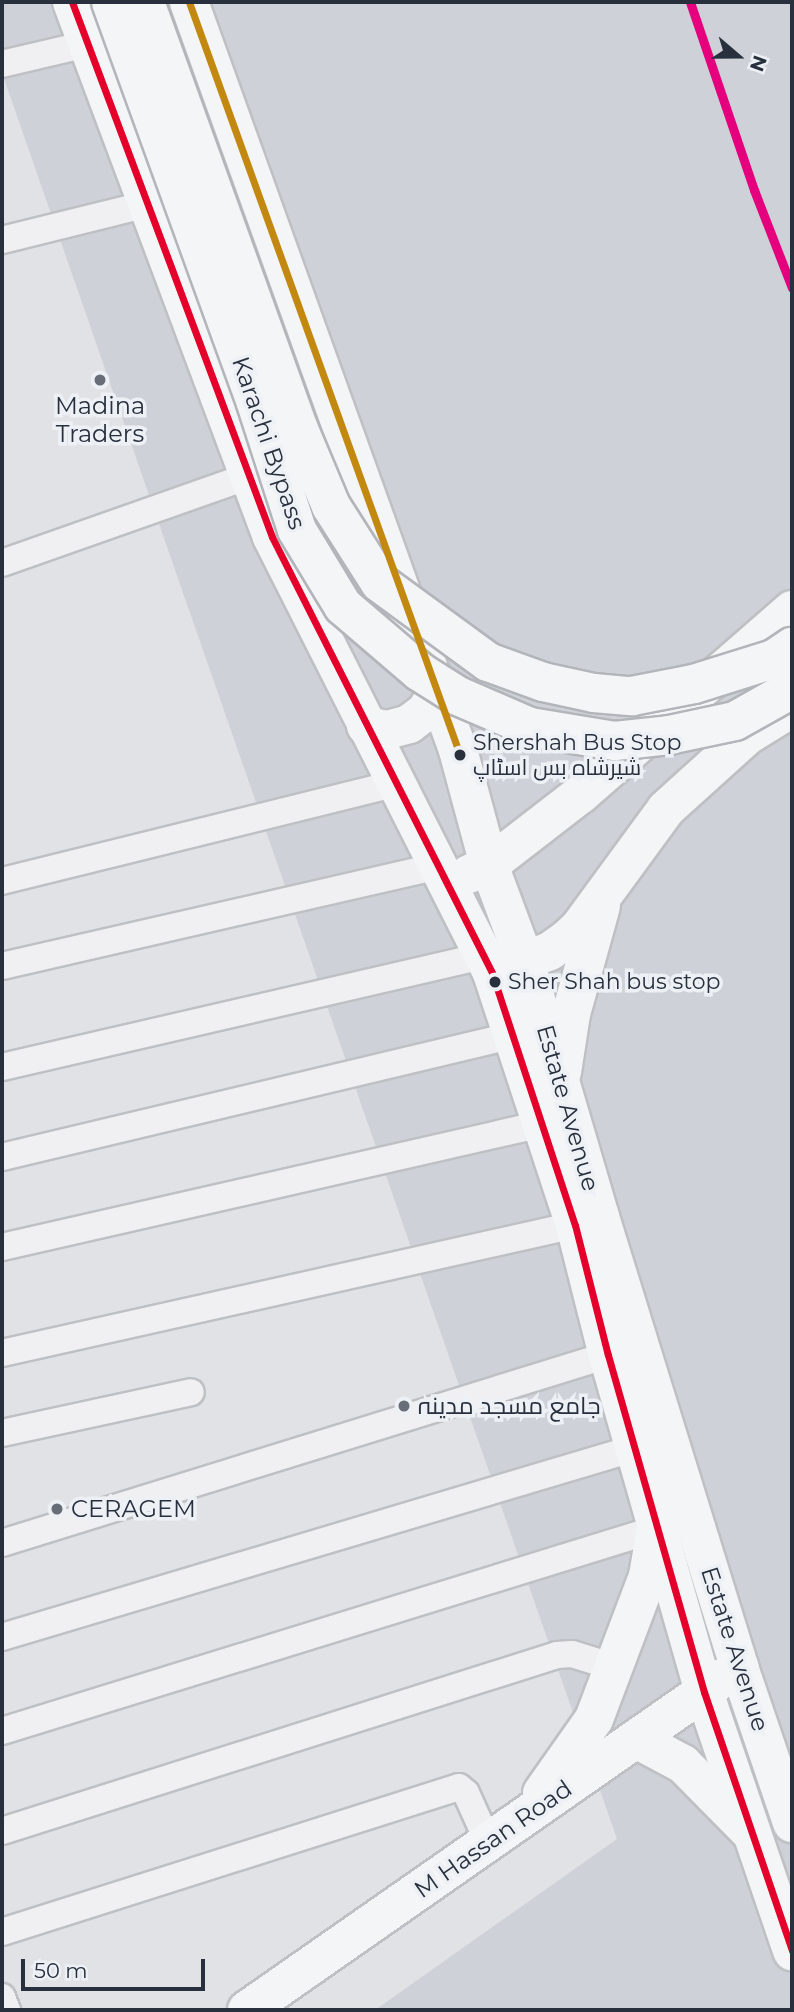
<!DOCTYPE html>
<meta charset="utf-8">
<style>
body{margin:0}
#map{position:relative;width:794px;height:2012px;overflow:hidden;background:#e0e2e5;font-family:Montserrat,Cairo,sans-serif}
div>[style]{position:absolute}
.built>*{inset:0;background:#ced2d8}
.roads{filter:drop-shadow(2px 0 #bec0c3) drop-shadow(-2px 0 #bec0c3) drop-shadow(0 2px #bec0c3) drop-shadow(0 -2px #bec0c3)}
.street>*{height:26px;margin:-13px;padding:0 13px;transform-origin:13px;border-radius:13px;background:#f0f0f2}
.primary>*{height:38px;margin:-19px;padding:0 19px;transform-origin:19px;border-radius:19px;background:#f4f5f6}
.highway>*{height:38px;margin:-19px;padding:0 19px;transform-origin:19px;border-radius:19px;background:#f4f5f6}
.bridges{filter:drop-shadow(2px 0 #b2b5ba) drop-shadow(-2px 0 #b2b5ba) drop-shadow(0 2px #b2b5ba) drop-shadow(0 -2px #b2b5ba)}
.highway-bridge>*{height:38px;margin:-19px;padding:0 19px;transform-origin:19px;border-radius:19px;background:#f4f5f6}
.bus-1>*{height:7px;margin:-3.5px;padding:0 3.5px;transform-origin:3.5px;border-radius:3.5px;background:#e4002b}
.bus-2>*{height:7px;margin:-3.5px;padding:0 3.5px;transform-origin:3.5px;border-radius:3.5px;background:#c38810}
.rail-1>*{height:9px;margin:-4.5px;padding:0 4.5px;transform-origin:4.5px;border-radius:4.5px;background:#e5007d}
.dots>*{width:19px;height:19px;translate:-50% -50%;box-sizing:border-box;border:4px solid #edf1f5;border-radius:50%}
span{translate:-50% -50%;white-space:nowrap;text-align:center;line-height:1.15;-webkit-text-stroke:7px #edf1f5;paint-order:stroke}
.bus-label{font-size:22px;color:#28303e}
.left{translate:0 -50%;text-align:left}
.poi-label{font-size:24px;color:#28303e}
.street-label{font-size:24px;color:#28303e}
.frame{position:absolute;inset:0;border:4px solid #28303e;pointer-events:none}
.north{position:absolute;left:703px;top:21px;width:70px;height:70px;-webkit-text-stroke:5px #edf1f5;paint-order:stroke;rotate:110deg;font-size:19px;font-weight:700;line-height:28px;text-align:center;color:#28303e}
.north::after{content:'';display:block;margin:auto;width:24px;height:32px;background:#28303e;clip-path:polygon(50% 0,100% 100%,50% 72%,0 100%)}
.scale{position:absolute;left:21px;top:1959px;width:184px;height:32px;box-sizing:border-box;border:4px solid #28303e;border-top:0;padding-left:9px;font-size:21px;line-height:24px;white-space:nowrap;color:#28303e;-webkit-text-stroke:5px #edf1f5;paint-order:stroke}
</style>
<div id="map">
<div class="built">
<i style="clip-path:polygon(2px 2px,792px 2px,792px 2010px,375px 2010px,617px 1839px,2px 73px)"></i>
</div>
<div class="roads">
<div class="street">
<i style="left:2px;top:64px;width:87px;rotate:-13.2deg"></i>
<i style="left:2px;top:240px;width:149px;rotate:-13.9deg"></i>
<i style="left:2px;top:563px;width:262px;rotate:-19.4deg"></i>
<i style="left:2px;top:881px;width:405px;rotate:-13.9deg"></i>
<i style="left:2px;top:966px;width:448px;rotate:-12.9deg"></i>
<i style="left:2px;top:1067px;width:494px;rotate:-13deg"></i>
<i style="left:2px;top:1157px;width:526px;rotate:-13.4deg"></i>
<i style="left:2px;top:1247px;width:554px;rotate:-12.83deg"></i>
<i style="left:2px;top:1353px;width:587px;rotate:-12.59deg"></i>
<i style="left:2px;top:1433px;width:193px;rotate:-12.2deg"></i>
<i style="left:2px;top:1543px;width:634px;rotate:-17.24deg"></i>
<i style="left:2px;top:1637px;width:661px;rotate:-16.62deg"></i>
<i style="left:2px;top:1731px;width:684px;rotate:-17.16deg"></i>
<i style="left:2px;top:1831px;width:582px;rotate:-17.59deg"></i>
<i style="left:557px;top:1655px;width:15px;rotate:-4deg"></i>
<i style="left:572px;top:1654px;width:44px;rotate:17.2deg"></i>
<i style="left:2px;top:1932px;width:479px;rotate:-17.6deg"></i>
<i style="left:459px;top:1787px;width:9px;rotate:41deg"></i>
<i style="left:466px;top:1793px;width:54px;rotate:65.8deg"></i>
<i style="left:2px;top:1997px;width:14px;rotate:69deg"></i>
</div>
<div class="primary">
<i style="left:636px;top:1739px;width:53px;rotate:28deg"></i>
<i style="left:683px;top:1764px;width:98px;rotate:45.4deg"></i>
<i style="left:542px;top:1793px;width:90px;rotate:-54.9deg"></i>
<i style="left:594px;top:1719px;width:153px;rotate:-69.3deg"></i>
<i style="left:648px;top:1576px;width:48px;rotate:-80.3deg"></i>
<i style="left:247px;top:2010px;width:600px;rotate:-34.88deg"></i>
</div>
<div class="highway">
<i style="left:72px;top:2px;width:571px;rotate:69.5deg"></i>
<i style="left:272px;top:537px;width:488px;rotate:63.2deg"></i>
<i style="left:492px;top:973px;width:265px;rotate:71.8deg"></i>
<i style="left:575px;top:1225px;width:134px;rotate:75.8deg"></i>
<i style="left:608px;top:1355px;width:350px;rotate:74.1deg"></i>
<i style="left:704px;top:1692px;width:274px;rotate:71.2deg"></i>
<i style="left:189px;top:2px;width:795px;rotate:70.22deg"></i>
<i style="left:458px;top:750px;width:119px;rotate:74.9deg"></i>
<i style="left:489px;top:865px;width:103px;rotate:69.6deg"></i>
<i style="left:525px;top:962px;width:266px;rotate:73.6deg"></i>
<i style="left:600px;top:1217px;width:471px;rotate:72.8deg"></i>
<i style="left:739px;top:1667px;width:165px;rotate:71.2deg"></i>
<i style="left:366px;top:726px;width:21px;rotate:11deg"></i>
<i style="left:387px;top:730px;width:23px;rotate:-15deg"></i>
<i style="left:409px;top:724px;width:21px;rotate:-37deg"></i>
<i style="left:426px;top:711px;width:21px;rotate:-59deg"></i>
<i style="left:469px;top:874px;width:22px;rotate:-24deg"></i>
<i style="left:489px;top:865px;width:116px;rotate:-37.7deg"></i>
<i style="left:581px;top:794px;width:280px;rotate:-41.1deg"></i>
<i style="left:500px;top:970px;width:53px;rotate:-20.8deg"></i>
<i style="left:550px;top:951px;width:19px;rotate:-35deg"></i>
<i style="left:566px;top:940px;width:18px;rotate:-43deg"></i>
<i style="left:579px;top:928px;width:147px;rotate:-53.8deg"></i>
<i style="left:666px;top:809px;width:110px;rotate:-42.1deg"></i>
<i style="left:748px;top:735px;width:46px;rotate:-31.6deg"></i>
<i style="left:562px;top:1072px;width:59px;rotate:-81.2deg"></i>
<i style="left:571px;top:1014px;width:112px;rotate:-74.5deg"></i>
</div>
</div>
<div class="bridges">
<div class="highway-bridge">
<i style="left:111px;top:2px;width:426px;rotate:70.1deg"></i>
<i style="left:256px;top:403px;width:133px;rotate:72.1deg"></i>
<i style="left:297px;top:530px;width:89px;rotate:58.8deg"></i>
<i style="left:343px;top:606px;width:101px;rotate:40.6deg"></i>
<i style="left:420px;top:672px;width:45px;rotate:32.3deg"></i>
<i style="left:458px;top:696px;width:78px;rotate:23.3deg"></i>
<i style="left:530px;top:727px;width:86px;rotate:9.4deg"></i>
<i style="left:615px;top:741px;width:54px;rotate:-6.3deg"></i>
<i style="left:669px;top:735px;width:67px;rotate:-12deg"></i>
<i style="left:735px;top:721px;width:65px;rotate:-29.3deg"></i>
<i style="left:145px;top:2px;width:452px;rotate:70.2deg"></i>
<i style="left:298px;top:427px;width:86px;rotate:67.3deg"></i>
<i style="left:331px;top:506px;width:91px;rotate:57.5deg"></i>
<i style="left:380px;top:583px;width:134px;rotate:36.2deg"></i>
<i style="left:488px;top:662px;width:59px;rotate:20deg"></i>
<i style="left:543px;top:682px;width:52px;rotate:12.2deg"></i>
<i style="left:594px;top:693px;width:38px;rotate:5deg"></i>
<i style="left:632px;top:696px;width:63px;rotate:-11deg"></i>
<i style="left:694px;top:684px;width:84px;rotate:-17.4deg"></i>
<i style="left:774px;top:659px;width:22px;rotate:-34deg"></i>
</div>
</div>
<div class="bus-1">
<i style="left:72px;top:2px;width:571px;rotate:69.5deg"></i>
<i style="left:272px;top:537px;width:488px;rotate:63.2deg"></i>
<i style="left:492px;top:973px;width:265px;rotate:71.8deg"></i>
<i style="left:575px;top:1225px;width:134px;rotate:75.8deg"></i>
<i style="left:608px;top:1355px;width:350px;rotate:74.1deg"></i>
<i style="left:704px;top:1692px;width:274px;rotate:71.2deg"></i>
</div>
<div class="bus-2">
<i style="left:189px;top:2px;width:800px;rotate:70.21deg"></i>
</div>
<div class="rail-1">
<i style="left:690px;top:2px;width:199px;rotate:71.2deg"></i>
<i style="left:754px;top:190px;width:105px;rotate:68.8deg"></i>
</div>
<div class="dots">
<i style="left:100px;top:380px;background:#686e78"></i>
<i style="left:460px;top:755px;background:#28303e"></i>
<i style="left:495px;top:982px;background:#28303e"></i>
<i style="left:404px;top:1406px;background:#686e78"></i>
<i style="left:57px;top:1509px;background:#686e78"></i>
</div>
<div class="bus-label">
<span class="left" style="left:473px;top:755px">Shershah Bus Stop<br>شیرشاہ بس اسٹاپ</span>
<span class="left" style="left:508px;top:982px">Sher Shah bus stop</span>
</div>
<div class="poi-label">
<span style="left:100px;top:420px">Madina<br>Traders</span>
<span class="left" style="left:418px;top:1406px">جامع مسجد مدینہ</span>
<span class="left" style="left:71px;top:1509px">CERAGEM</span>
</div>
<div class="street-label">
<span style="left:269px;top:443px;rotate:71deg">Karachi Bypass</span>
<span style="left:568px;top:1108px;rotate:74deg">Estate Avenue</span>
<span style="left:735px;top:1649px;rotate:72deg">Estate Avenue</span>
<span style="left:493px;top:1839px;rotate:-35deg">M Hassan Road</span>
</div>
<div class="frame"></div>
<div class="north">N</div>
<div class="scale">50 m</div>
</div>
